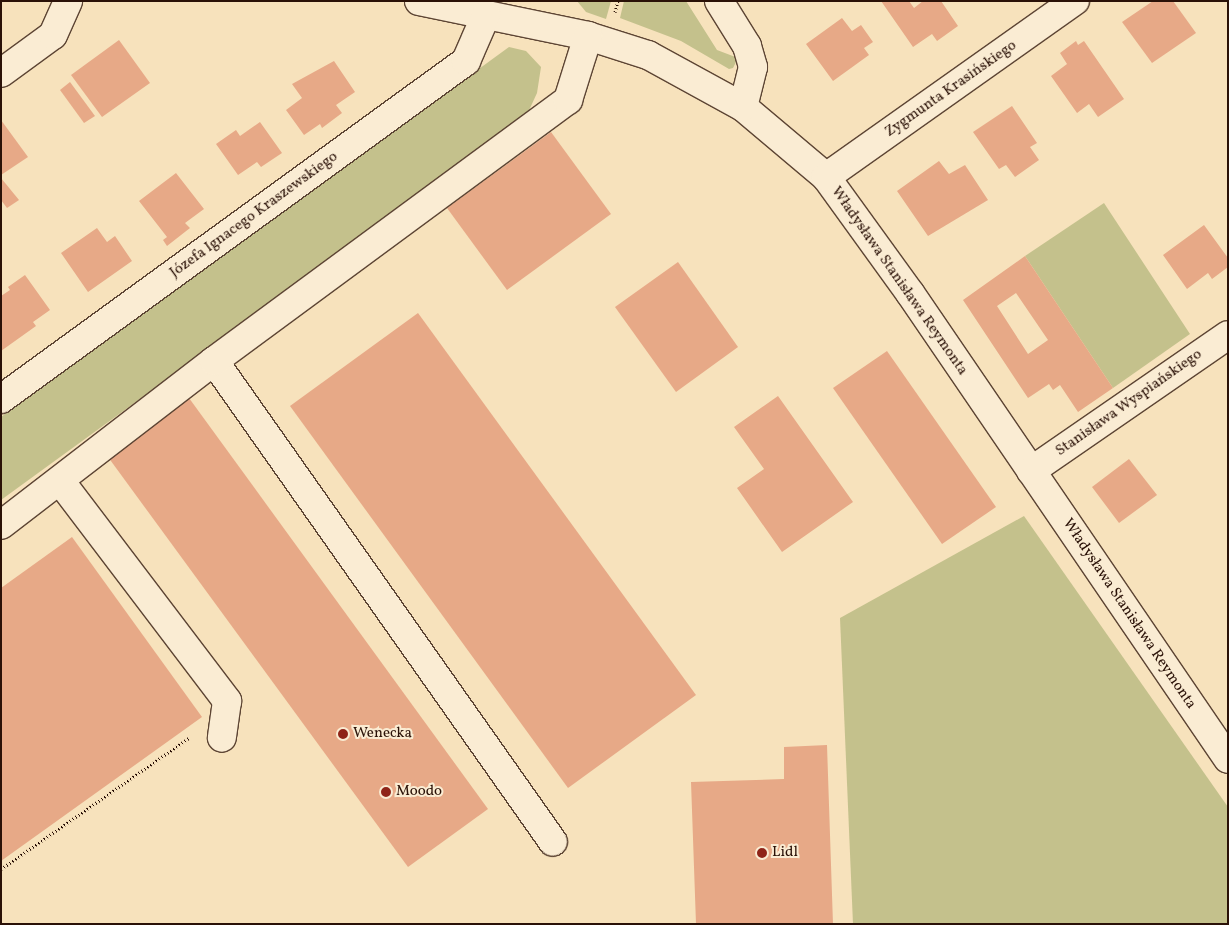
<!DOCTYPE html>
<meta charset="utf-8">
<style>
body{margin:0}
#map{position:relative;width:1229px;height:925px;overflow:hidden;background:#f7e2bc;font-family:Vollkorn,serif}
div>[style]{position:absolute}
.green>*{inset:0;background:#c4c18c}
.building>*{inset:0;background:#e7a987}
.path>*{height:3px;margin-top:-1.5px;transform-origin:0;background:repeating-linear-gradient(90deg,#2a1107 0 1px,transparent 0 3.5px)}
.roads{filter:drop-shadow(1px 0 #5d4534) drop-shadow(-1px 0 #5d4534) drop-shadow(0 1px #5d4534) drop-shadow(0 -1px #5d4534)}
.minor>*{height:28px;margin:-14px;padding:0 14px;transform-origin:14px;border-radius:14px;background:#faecd3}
.dots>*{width:14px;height:14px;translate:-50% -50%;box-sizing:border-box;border:2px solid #faecd3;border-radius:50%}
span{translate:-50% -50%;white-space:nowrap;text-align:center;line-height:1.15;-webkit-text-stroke:4px #faecd3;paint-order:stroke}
.street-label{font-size:15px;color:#2a1107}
.poi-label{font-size:15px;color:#2a1107}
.left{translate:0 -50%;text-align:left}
.frame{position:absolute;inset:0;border:2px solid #2a1107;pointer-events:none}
</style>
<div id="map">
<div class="green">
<i style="clip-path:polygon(577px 1px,611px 1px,606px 19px,586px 12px)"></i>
<i style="clip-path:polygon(624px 1px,686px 1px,717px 50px,738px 58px,733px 68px,729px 69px,681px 41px,620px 18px)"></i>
<i style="clip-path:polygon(509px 47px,526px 51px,541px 67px,537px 93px,525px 119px,1px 500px,1px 417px)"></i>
<i style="clip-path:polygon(1104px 203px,1190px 334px,1113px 388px,1025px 256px)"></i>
<i style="clip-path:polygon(1024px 516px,1228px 807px,1228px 924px,853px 924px,840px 618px)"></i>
</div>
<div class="building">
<i style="clip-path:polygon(881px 1px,909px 1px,914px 8px,923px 1px,941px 1px,958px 26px,937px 41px,932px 34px,913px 47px)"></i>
<i style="clip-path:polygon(1153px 1px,1173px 1px,1196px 33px,1152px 63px,1122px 22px)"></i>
<i style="clip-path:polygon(842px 18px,852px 31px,861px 25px,873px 42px,864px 48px,869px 55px,833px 81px,806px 44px)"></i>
<i style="clip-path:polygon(119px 40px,150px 83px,102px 117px,71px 75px)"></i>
<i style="clip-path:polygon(1076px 41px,1078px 45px,1084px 41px,1124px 99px,1098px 117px,1089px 104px,1077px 113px,1051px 76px,1067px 64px,1060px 53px)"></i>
<i style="clip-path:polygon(334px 61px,355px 92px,336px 105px,342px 113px,322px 128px,320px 124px,304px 135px,286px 110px,302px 98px,292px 84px)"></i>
<i style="clip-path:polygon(70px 82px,95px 116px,84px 123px,60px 90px)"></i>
<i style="clip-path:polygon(1012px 106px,1037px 143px,1030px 147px,1039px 160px,1015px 177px,1006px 165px,999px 169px,973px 132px)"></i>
<i style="clip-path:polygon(1px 120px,28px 157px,1px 175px)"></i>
<i style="clip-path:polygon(260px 122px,282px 153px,261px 167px,257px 162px,238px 175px,216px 144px,236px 130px,240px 136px)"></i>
<i style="clip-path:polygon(551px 132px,611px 214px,507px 290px,447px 208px)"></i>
<i style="clip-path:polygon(939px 161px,949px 174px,965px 165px,988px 200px,928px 236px,897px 191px)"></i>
<i style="clip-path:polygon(176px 173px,204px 209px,185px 223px,190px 228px,167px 246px,163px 240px,167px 237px,139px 201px)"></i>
<i style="clip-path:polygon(1px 178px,19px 200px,7px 208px,1px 200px)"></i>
<i style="clip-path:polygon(1204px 225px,1228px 258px,1228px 267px,1212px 279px,1208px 273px,1187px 289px,1163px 255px)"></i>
<i style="clip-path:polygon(97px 228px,107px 242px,115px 236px,132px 261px,88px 292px,61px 253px)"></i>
<i style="clip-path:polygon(evenodd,1025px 256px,1113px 388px,1078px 412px,1060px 385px,1053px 390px,1049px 384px,1028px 398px,963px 300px,1025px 256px,1016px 293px,1048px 340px,1028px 354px,997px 306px,1016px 293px)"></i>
<i style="clip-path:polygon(678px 262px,738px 347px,676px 392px,615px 307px)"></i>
<i style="clip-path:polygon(25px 275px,50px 310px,33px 322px,36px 326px,1px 351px,1px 296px,10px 290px,8px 287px)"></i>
<i style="clip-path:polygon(418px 313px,696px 695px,568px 788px,290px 406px)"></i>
<i style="clip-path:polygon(887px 351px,996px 507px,942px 544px,833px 388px)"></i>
<i style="clip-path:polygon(778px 396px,853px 502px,782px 552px,737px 488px,764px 469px,734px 427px)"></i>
<i style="clip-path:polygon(189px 398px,488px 809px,408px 867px,108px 457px)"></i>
<i style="clip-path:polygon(1129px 459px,1157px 495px,1119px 523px,1092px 487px)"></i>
<i style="clip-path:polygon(72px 537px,202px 717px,1px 861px,1px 588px)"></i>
<i style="clip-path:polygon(827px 745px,833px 924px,696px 924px,691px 782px,784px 779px,784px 747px)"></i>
</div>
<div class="path">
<i style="left:615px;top:12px;width:11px;rotate:-75deg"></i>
<i style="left:1px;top:869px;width:229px;rotate:-34.9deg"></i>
</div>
<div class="roads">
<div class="minor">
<i style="left:419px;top:1px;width:173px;rotate:11.7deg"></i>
<i style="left:588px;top:36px;width:63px;rotate:17.6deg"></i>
<i style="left:648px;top:55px;width:108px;rotate:28.7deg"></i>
<i style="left:743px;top:107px;width:109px;rotate:40.1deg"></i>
<i style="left:826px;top:177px;width:143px;rotate:54.1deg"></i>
<i style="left:910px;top:293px;width:564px;rotate:55.69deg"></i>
<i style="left:719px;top:1px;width:53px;rotate:58.1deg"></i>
<i style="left:747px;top:46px;width:22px;rotate:74deg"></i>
<i style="left:753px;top:67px;width:41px;rotate:104deg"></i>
<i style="left:1px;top:73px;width:64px;rotate:-36.2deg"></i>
<i style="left:53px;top:35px;width:37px;rotate:-66deg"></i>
<i style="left:826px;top:177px;width:305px;rotate:-35.3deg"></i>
<i style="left:214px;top:361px;width:588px;rotate:54.82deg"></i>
<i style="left:1px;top:399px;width:575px;rotate:-36.01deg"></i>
<i style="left:466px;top:61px;width:50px;rotate:-66.5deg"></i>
<i style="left:1031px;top:471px;width:239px;rotate:-34.6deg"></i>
<i style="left:61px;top:482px;width:275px;rotate:52.8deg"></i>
<i style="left:227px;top:701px;width:37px;rotate:98deg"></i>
<i style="left:1px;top:525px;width:269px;rotate:-37.6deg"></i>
<i style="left:214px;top:361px;width:440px;rotate:-36.4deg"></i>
<i style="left:568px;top:100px;width:67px;rotate:-72.6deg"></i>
</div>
</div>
<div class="dots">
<i style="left:343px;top:734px;background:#8f2418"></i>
<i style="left:386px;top:792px;background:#8f2418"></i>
<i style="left:762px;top:853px;background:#8f2418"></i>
</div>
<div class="street-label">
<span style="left:951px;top:89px;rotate:-35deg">Zygmunta Krasińskiego</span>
<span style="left:254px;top:215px;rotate:-36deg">Józefa Ignacego Kraszewskiego</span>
<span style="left:899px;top:281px;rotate:55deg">Władysława Stanisława Reymonta</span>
<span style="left:1129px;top:403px;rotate:-35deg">Stanisława Wyspiańskiego</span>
<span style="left:1129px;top:614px;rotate:56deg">Władysława Stanisława Reymonta</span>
</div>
<div class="poi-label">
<span class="left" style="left:353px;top:734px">Wenecka</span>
<span class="left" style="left:396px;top:792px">Moodo</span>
<span class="left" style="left:772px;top:853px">Lidl</span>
</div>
<div class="frame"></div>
</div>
